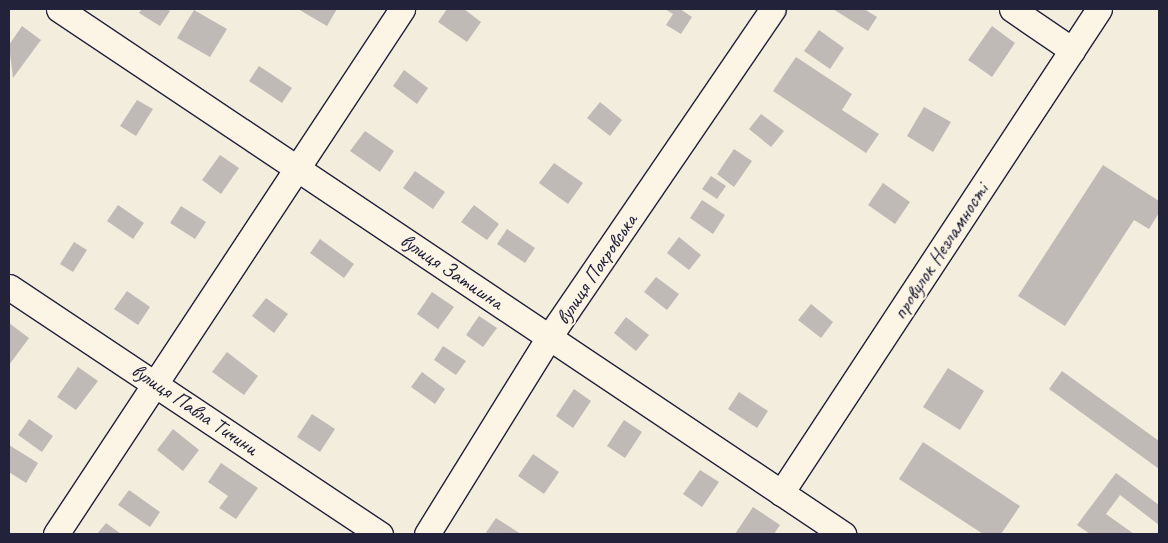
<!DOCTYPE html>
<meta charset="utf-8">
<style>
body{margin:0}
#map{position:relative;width:1168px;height:543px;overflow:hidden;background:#f3edde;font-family:Caveat,sans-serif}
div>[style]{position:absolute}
.building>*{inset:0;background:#bfbab6}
.roads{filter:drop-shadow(1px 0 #22223b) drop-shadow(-1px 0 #22223b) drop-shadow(0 1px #22223b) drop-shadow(0 -1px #22223b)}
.minor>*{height:25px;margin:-12.5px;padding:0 12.5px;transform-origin:12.5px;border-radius:12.5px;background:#fcf5e5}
span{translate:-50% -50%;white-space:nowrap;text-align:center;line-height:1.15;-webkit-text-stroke:4px #fcf5e5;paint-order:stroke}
.street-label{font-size:21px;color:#22223b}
.frame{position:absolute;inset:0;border:10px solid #22223b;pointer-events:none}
</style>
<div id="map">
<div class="building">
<i style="clip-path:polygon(142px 9px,167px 9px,170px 11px,160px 26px,139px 13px)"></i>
<i style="clip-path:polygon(298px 9px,337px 9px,327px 26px)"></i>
<i style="clip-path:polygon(447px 9px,464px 9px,481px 22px,467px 42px,438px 22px)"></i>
<i style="clip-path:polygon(665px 9px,680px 9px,692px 17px,681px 34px,666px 25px,673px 14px)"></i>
<i style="clip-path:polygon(833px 9px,864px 9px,877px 17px,868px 31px)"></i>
<i style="clip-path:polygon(194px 10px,227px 29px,210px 57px,177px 38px)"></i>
<i style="clip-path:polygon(22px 26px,41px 40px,13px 78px,9px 45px)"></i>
<i style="clip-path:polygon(992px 26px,1015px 43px,992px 77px,968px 60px)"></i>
<i style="clip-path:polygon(819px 30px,844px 48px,830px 69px,804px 51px)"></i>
<i style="clip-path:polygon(796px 57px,852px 94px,842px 110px,879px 134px,866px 153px,773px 91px)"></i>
<i style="clip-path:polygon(259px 66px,292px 88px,282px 103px,249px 81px)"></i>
<i style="clip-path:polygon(404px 70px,428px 88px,417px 104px,393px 86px)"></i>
<i style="clip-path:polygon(137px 100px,153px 109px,136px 136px,120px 126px)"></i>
<i style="clip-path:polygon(600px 102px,622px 120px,610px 136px,587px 118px)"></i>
<i style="clip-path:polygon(924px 107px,951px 122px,933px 152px,907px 136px)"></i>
<i style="clip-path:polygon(761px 114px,784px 131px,771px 147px,749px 129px)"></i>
<i style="clip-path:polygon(365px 131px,394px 151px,380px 172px,350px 151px)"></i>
<i style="clip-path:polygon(734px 149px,752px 161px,734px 187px,717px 174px)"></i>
<i style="clip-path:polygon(220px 155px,239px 168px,221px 194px,202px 180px)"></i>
<i style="clip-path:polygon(554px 163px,583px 183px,568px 204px,539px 183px)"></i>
<i style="clip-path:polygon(1103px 165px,1159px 201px,1159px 213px,1149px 229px,1134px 220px,1065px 326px,1018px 296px)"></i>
<i style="clip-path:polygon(415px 171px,445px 192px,433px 209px,403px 188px)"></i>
<i style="clip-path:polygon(711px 176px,726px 186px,717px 199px,702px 189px)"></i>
<i style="clip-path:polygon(883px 183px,910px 202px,895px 224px,868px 205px)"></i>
<i style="clip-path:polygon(702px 200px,725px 215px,713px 234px,690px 218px)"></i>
<i style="clip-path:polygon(118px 205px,144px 223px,133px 239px,107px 221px)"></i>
<i style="clip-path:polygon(474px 205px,499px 224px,487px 240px,461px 222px)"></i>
<i style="clip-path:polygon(181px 206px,206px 222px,195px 239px,170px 223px)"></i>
<i style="clip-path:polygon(507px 229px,535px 248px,525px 263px,497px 244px)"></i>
<i style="clip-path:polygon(679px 237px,701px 255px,689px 270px,667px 253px)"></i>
<i style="clip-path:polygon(320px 239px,354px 264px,344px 278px,310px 253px)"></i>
<i style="clip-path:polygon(74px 242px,87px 250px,73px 272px,60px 264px)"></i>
<i style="clip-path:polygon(656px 277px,679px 294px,667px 310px,644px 292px)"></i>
<i style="clip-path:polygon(127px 291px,150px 307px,138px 325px,114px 309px)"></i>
<i style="clip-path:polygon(432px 292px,454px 307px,438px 329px,417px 314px)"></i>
<i style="clip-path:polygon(266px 298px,288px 314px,274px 333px,252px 316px)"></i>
<i style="clip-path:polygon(811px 304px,833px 322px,821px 338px,798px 320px)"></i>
<i style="clip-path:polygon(479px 316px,497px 328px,483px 347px,466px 335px)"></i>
<i style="clip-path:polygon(626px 317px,649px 335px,636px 351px,614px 333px)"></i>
<i style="clip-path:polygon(9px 323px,29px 338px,9px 365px)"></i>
<i style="clip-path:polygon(443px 346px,466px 361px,456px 375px,434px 360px)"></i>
<i style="clip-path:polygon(227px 352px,258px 376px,244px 395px,212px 372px)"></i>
<i style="clip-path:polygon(78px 367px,98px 381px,76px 410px,57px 397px)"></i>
<i style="clip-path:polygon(948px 368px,984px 391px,960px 430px,923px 407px)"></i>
<i style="clip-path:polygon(1062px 371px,1159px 441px,1159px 469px,1049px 389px)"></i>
<i style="clip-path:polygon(422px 372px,445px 389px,435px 404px,411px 387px)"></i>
<i style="clip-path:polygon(574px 389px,591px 401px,573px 428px,556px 416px)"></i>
<i style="clip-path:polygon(739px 392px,768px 411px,757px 428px,728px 409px)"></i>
<i style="clip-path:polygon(312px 414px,335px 429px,320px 452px,297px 437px)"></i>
<i style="clip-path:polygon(29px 419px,53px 436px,42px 452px,18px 435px)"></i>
<i style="clip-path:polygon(624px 420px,642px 432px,625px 458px,607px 446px)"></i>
<i style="clip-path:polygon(173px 429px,199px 450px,183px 471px,157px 450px)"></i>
<i style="clip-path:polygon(923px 442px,1020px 506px,1001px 534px,983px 534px,899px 479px)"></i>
<i style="clip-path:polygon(9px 445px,38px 463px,26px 483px,9px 472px)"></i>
<i style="clip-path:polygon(533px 454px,559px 472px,544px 494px,518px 476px)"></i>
<i style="clip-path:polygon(221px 463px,258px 488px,236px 519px,219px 508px,228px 496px,208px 482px)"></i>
<i style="clip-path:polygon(700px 470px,719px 482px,702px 507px,683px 494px)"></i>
<i style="clip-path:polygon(1116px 473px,1159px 505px,1159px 525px,1120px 495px,1106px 514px,1134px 534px,1090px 534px,1077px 525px)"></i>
<i style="clip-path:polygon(129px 490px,160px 512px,150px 527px,118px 505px)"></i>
<i style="clip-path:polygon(753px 507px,780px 525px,774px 534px,735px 534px)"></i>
<i style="clip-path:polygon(496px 518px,521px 534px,485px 534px)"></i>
<i style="clip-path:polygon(106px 523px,121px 534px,97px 534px)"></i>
</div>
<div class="roads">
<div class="minor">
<i style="left:59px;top:9px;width:944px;rotate:33.81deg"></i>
<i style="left:1012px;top:9px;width:73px;rotate:34.3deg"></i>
<i style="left:9px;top:287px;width:446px;rotate:33.7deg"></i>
<i style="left:781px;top:493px;width:579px;rotate:-56.69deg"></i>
<i style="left:56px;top:534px;width:629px;rotate:-56.61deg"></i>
<i style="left:427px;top:534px;width:232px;rotate:-58.2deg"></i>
<i style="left:549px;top:337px;width:397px;rotate:-55.7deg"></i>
</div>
</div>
<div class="street-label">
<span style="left:940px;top:251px;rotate:-57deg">провулок Незламності</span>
<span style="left:596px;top:269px;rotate:-56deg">вулиця Покровська</span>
<span style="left:452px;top:271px;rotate:34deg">вулиця Затишна</span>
<span style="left:195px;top:409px;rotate:34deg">вулиця Павла Тичини</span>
</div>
<div class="frame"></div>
</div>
